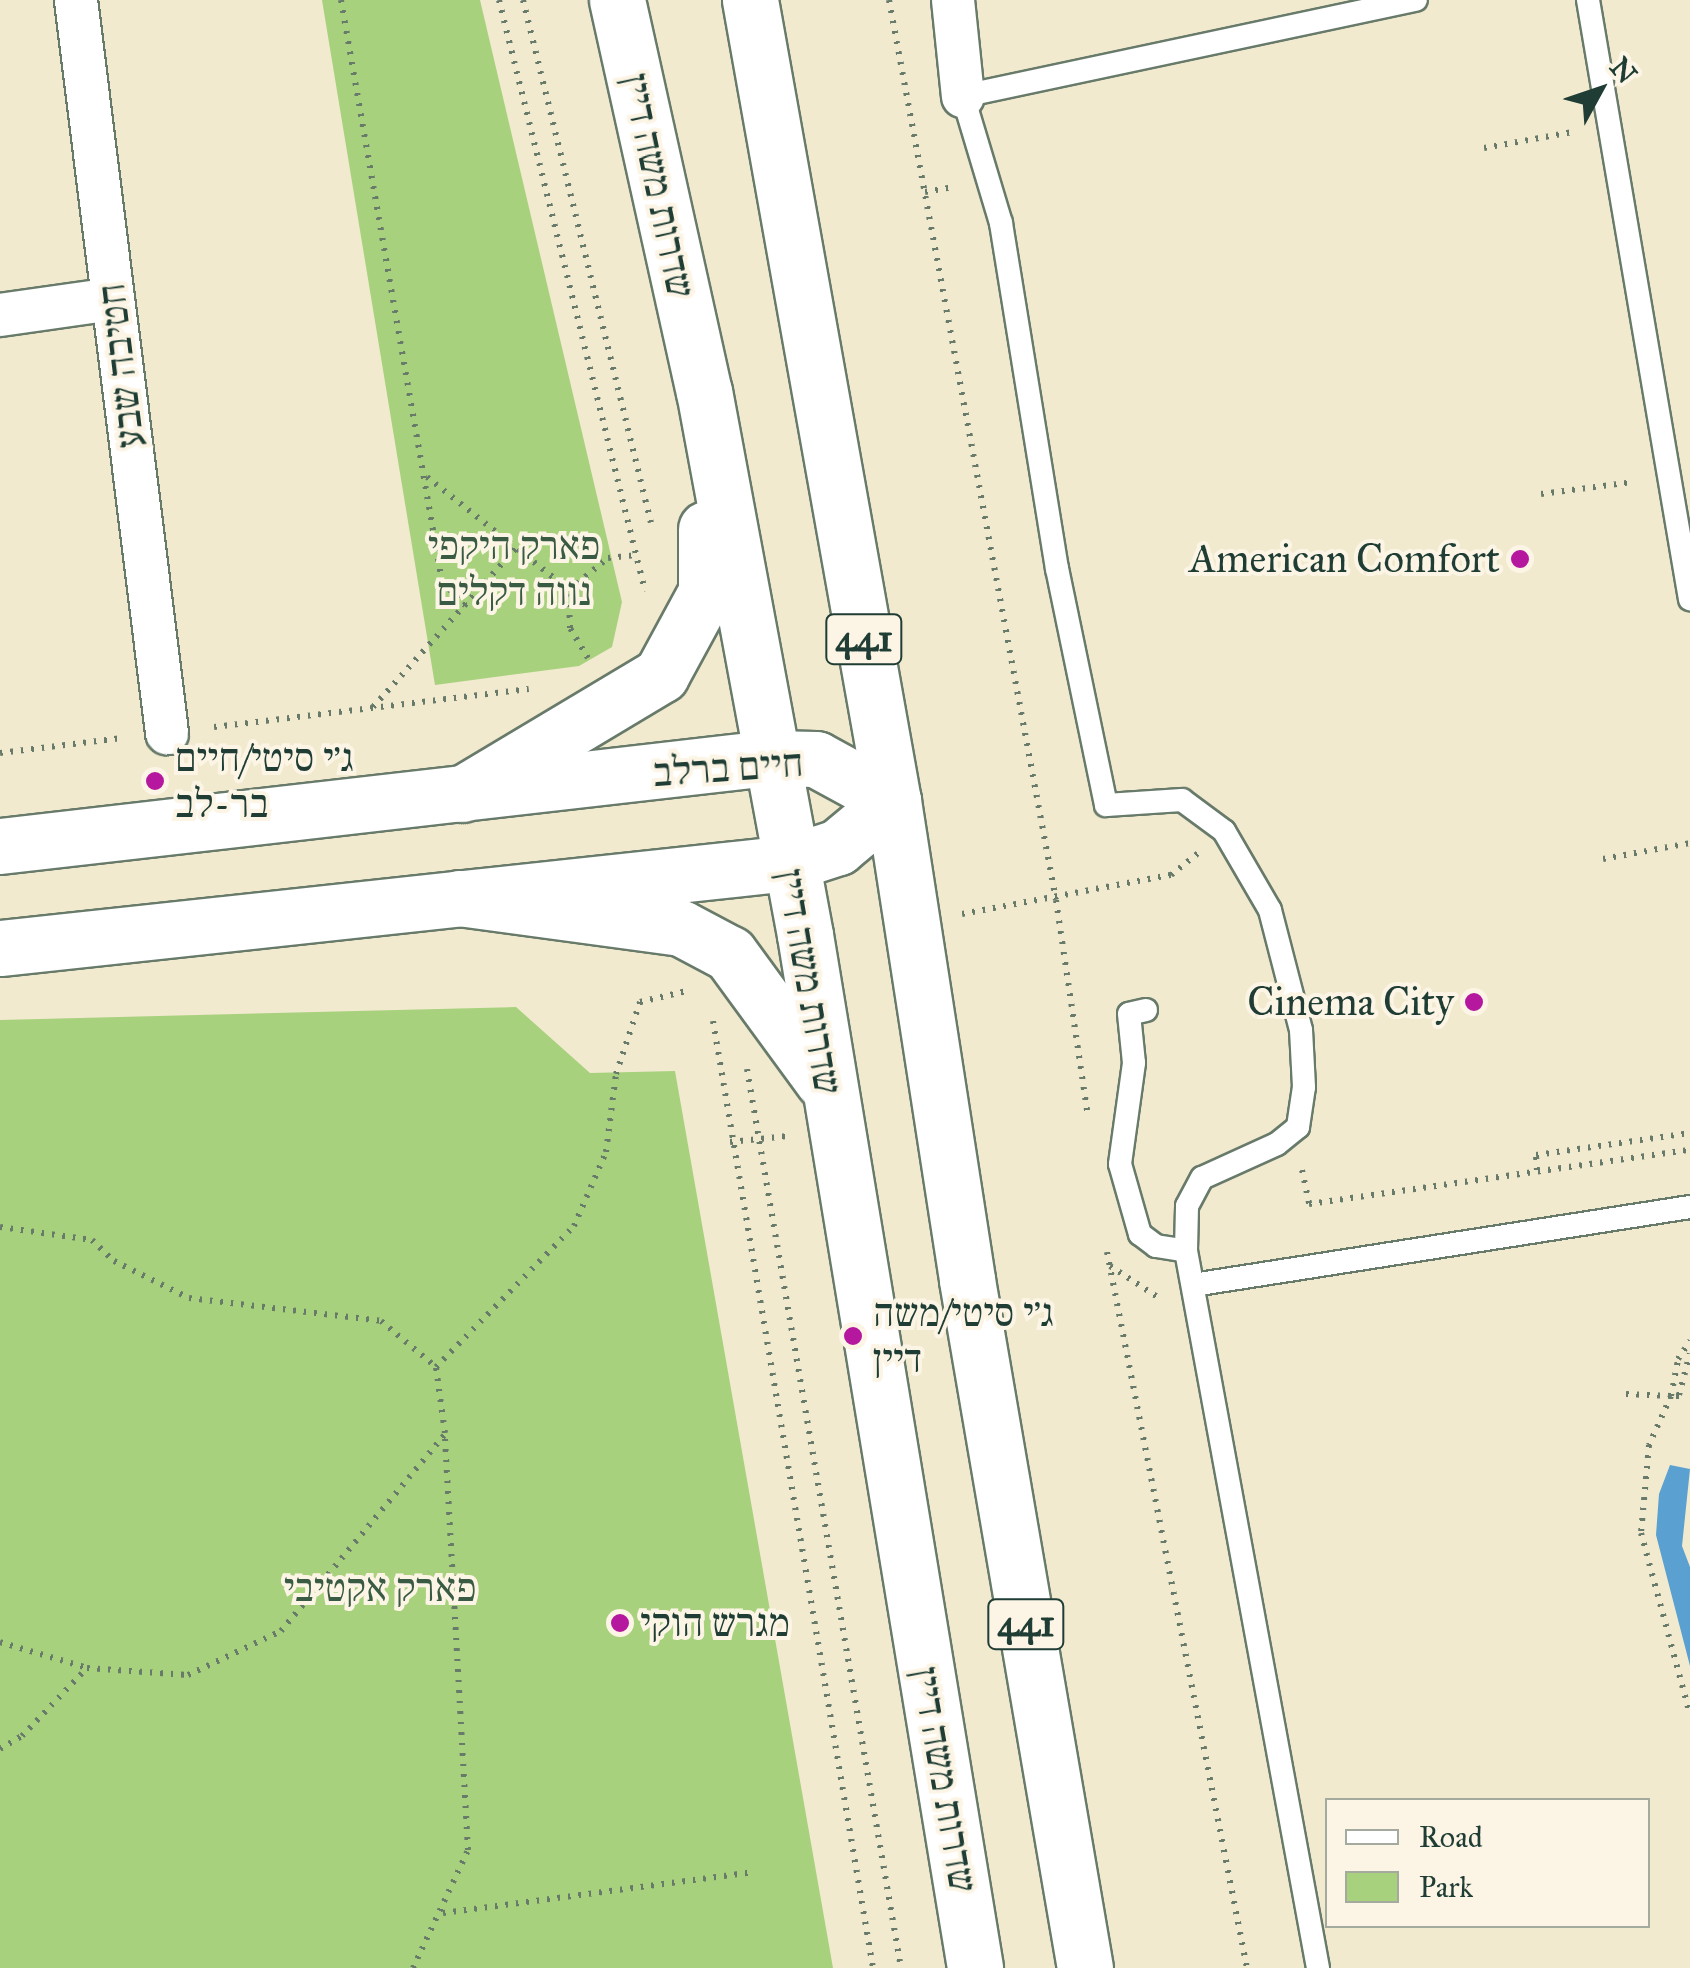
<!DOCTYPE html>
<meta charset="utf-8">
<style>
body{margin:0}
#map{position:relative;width:1690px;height:1968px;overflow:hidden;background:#f1eacf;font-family:"IM FELL Great Primer","Frank Ruhl Libre",serif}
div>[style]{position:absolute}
.green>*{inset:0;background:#a8d17d}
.water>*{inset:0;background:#5aa0d0}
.path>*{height:6px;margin-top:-3px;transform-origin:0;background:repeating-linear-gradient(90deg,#687a6a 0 2.5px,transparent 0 10.5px)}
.roads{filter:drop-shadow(2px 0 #687a6a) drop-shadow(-2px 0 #687a6a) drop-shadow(0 2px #687a6a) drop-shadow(0 -2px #687a6a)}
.lane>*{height:22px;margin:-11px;padding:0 11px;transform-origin:11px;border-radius:11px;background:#fff}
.street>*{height:42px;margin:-21px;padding:0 21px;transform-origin:21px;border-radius:21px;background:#fff}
.secondary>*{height:55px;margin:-27.5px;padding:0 27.5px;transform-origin:27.5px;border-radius:27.5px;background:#fff}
.primary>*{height:55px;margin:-27.5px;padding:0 27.5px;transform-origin:27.5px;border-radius:27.5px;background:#fff}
.bridges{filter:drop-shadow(2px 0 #687a6a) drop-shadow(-2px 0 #687a6a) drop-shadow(0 2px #687a6a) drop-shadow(0 -2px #687a6a)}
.lane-bridge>*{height:22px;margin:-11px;padding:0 11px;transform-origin:11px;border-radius:11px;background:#fff}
.dots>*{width:28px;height:28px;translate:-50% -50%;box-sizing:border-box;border:5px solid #fcf5e5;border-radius:50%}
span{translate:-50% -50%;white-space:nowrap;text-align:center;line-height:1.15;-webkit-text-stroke:8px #fcf5e5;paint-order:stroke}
.shield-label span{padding:2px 8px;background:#fcf5e5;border:2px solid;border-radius:8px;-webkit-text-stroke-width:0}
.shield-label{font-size:38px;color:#1f3d34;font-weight:700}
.street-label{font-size:40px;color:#1f3d34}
.park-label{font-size:40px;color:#3a5b43}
.poi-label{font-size:40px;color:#1f3d34}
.right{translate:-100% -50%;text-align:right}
.left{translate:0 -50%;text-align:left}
.legend{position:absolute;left:1325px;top:1798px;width:325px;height:130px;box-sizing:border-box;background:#fcf5e5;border:2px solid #a4ab9e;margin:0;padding:12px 18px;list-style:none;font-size:30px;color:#1f3d34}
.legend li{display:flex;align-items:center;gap:20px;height:50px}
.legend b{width:50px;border:2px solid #a4ab9e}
.north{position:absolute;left:1550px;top:40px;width:100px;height:100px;-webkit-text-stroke:8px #fcf5e5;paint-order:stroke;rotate:50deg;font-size:28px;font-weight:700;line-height:40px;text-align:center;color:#1f3d34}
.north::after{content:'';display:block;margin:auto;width:35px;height:45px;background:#1f3d34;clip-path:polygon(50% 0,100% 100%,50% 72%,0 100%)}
</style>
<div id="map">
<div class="green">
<i style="clip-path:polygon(322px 0,480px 0,622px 602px,612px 647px,579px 666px,435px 685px)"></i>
<i style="clip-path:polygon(516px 1007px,590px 1073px,675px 1071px,833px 1968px,0 1968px,0 1020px)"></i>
</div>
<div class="water">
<i style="clip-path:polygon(1670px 1465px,1690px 1469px,1682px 1546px,1690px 1567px,1690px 1666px,1656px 1535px,1659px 1494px)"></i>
</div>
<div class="path">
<i style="left:341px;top:0;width:591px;rotate:80.15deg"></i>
<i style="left:442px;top:582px;width:33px;rotate:45deg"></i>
<i style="left:499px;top:0;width:609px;rotate:76.12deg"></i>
<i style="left:523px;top:0;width:538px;rotate:76.25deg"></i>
<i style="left:889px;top:0;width:915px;rotate:79.49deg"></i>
<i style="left:1056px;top:900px;width:213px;rotate:81.6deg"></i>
<i style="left:1484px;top:148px;width:90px;rotate:-10.2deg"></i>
<i style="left:925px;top:192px;width:28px;rotate:-10deg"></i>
<i style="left:427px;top:477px;width:181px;rotate:38.5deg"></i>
<i style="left:1541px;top:494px;width:94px;rotate:-7.4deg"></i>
<i style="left:588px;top:658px;width:35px;rotate:-121deg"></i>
<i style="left:570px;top:628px;width:38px;rotate:-92deg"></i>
<i style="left:569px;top:590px;width:50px;rotate:-39.4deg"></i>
<i style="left:608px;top:558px;width:30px;rotate:-6deg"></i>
<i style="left:373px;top:707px;width:214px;rotate:-48deg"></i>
<i style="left:214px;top:727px;width:317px;rotate:-6.9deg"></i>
<i style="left:0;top:753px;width:123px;rotate:-7deg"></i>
<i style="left:1603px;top:859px;width:88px;rotate:-10.4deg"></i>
<i style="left:962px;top:914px;width:213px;rotate:-10.6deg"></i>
<i style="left:1171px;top:875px;width:35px;rotate:-39deg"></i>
<i style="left:713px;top:1021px;width:960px;rotate:80.41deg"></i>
<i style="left:747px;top:1069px;width:912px;rotate:80.28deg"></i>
<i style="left:730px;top:1142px;width:58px;rotate:-5.9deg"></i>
<i style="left:1302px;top:1170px;width:35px;rotate:78deg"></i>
<i style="left:1309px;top:1204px;width:385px;rotate:-8.1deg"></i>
<i style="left:1537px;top:1170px;width:15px;rotate:-94deg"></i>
<i style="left:1536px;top:1155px;width:156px;rotate:-8.1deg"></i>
<i style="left:0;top:1227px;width:93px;rotate:8deg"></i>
<i style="left:92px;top:1240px;width:30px;rotate:44deg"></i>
<i style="left:114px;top:1261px;width:84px;rotate:26.3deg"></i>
<i style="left:189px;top:1298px;width:193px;rotate:6.8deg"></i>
<i style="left:381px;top:1321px;width:72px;rotate:39.9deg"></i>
<i style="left:1107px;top:1252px;width:730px;rotate:78.94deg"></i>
<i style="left:1110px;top:1266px;width:59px;rotate:33.1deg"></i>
<i style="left:1626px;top:1394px;width:45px;rotate:2.5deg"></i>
<i style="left:1671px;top:1396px;width:54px;rotate:114.2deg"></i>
<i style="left:1649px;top:1445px;width:88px;rotate:95.2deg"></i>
<i style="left:1641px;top:1533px;width:188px;rotate:74.9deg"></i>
<i style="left:1679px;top:1395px;width:43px;rotate:-75.3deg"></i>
<i style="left:1679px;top:1396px;width:8px;rotate:180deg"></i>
<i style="left:1671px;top:1396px;width:38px;rotate:-79deg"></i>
<i style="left:1678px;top:1359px;width:22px;rotate:-56deg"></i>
<i style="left:0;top:1642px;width:91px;rotate:16.6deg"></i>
<i style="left:0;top:1749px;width:26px;rotate:-31deg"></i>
<i style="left:22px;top:1736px;width:94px;rotate:-46.3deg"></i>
<i style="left:87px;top:1668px;width:101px;rotate:4deg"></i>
<i style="left:188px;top:1675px;width:103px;rotate:-25.3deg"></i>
<i style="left:281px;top:1631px;width:256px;rotate:-50.2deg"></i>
<i style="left:443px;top:1913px;width:308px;rotate:-7.5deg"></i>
<i style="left:413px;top:1968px;width:130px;rotate:-65deg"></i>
<i style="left:468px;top:1850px;width:418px;rotate:-93.2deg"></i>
<i style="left:445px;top:1433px;width:67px;rotate:-97.8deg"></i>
<i style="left:436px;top:1367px;width:197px;rotate:-45.6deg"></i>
<i style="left:574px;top:1226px;width:81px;rotate:-66.6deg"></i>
<i style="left:606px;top:1152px;width:79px;rotate:-82.7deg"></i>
<i style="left:616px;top:1074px;width:76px;rotate:-71.6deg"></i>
<i style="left:640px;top:1002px;width:48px;rotate:-13.2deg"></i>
</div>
<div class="roads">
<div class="lane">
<i style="left:1146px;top:1010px;width:17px;rotate:167deg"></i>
<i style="left:1129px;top:1014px;width:49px;rotate:84.2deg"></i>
<i style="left:1134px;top:1063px;width:102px;rotate:97.9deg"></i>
<i style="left:1120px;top:1164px;width:73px;rotate:74.1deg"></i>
<i style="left:1140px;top:1234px;width:20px;rotate:37deg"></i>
<i style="left:1156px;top:1246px;width:30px;rotate:9deg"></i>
<i style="left:1193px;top:1285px;width:503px;rotate:-8.92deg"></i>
<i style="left:1318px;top:1968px;width:729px;rotate:-100.43deg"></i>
<i style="left:1186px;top:1251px;width:45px;rotate:-88.7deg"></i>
<i style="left:1187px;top:1206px;width:32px;rotate:-62deg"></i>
<i style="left:1202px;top:1178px;width:82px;rotate:-24.4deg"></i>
<i style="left:1277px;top:1144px;width:27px;rotate:-39deg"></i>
<i style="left:1298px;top:1127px;width:40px;rotate:-81.5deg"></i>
<i style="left:1304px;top:1087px;width:57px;rotate:-93deg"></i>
<i style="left:1301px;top:1030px;width:124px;rotate:-104.5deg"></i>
<i style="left:1270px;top:910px;width:91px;rotate:-120.2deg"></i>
<i style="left:1224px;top:831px;width:52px;rotate:-143.6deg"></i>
<i style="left:1182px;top:800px;width:76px;rotate:176.2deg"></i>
<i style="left:1106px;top:805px;width:241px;rotate:-101.7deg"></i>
<i style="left:1057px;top:569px;width:351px;rotate:-99.2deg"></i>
<i style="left:1001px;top:223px;width:133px;rotate:-106.7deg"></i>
<i style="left:963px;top:96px;width:463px;rotate:-12deg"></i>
</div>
<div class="street">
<i style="left:76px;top:0;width:739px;rotate:82.92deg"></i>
<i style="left:953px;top:0;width:97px;rotate:84.1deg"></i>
<i style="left:0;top:315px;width:114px;rotate:-8.1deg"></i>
</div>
<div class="secondary">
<i style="left:0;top:846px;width:773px;rotate:-6.54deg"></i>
<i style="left:768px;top:758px;width:48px;rotate:1.2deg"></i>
<i style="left:816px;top:759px;width:88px;rotate:28.6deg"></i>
<i style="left:893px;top:801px;width:72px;rotate:140.1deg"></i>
<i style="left:838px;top:847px;width:52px;rotate:161.9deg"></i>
<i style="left:789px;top:863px;width:794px;rotate:173.85deg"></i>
</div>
<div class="primary">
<i style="left:617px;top:0;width:401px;rotate:77.5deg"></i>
<i style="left:704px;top:391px;width:553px;rotate:79.48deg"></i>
<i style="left:805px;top:935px;width:1047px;rotate:80.65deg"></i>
<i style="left:750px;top:0;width:814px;rotate:79.88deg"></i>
<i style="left:893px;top:801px;width:485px;rotate:81.2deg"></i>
<i style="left:967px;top:1280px;width:698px;rotate:80.27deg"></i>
<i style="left:462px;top:794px;width:232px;rotate:-30.9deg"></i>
<i style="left:661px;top:675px;width:94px;rotate:-61.5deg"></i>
<i style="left:706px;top:592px;width:63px;rotate:-90deg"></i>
<i style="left:459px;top:898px;width:224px;rotate:7.7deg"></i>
<i style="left:681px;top:928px;width:55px;rotate:28deg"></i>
<i style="left:730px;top:954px;width:157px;rotate:53.8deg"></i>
</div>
</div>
<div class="bridges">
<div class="lane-bridge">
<i style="left:1588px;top:0;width:608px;rotate:80.34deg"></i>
</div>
</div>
<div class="dots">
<i style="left:1520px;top:559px;background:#b5179e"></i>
<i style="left:155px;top:781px;background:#b5179e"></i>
<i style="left:1474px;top:1002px;background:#b5179e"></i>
<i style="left:853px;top:1336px;background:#b5179e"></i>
<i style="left:620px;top:1623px;background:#b5179e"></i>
</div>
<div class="shield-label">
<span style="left:864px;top:639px">441</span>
<span style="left:1026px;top:1624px">441</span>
</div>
<div class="street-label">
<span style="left:658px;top:186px;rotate:78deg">שדרות משה דיין</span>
<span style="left:121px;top:366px;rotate:-97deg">חטיבה שבע</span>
<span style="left:728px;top:768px;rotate:-4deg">חיים ברלב</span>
<span style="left:809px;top:982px;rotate:80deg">שדרות משה דיין</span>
<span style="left:944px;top:1780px;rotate:80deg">שדרות משה דיין</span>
</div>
<div class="park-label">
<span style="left:514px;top:569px">פארק היקפי<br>נווה דקלים</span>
<span style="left:380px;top:1588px">פארק אקטיבי</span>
</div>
<div class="poi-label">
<span class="right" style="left:1500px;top:559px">American Comfort</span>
<span class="left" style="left:175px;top:781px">ג׳י סיטי/חיים<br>בר-לב</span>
<span class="right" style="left:1454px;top:1002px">Cinema City</span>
<span class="left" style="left:873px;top:1336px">ג׳י סיטי/משה<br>דיין</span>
<span class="left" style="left:640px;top:1623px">מגרש הוקי</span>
</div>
<ul class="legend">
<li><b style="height:12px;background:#fff"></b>Road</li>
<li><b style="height:28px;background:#a8d17d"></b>Park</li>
</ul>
<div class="north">N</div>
</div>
